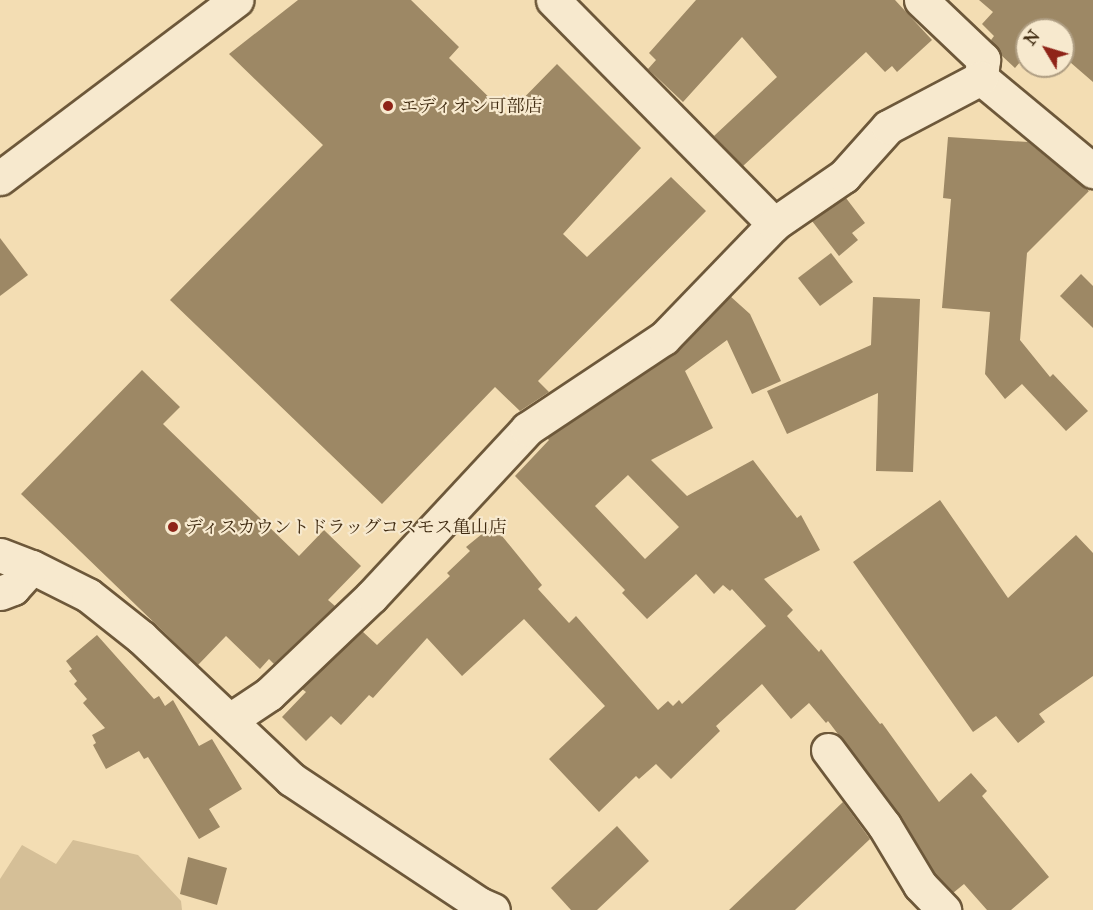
<!DOCTYPE html>
<meta charset="utf-8">
<style>
body{margin:0}
#map{position:relative;width:1093px;height:910px;overflow:hidden;background:#f3ddb3;font-family:"IM FELL Great Primer","Noto Serif JP",serif}
div>[style]{position:absolute}
.green>*{inset:0;background:#d5bf97}
.building>*{inset:0;background:#9d8865}
.roads{filter:drop-shadow(2px 0 #6d583a) drop-shadow(-2px 0 #6d583a) drop-shadow(0 2px #6d583a) drop-shadow(0 -2px #6d583a)}
.street>*{height:33px;margin:-16.5px;padding:0 16.5px;transform-origin:16.5px;border-radius:16.5px;background:#f7e9ce}
.secondary>*{height:33px;margin:-16.5px;padding:0 16.5px;transform-origin:16.5px;border-radius:16.5px;background:#f7e9ce}
.dots>*{width:16px;height:16px;translate:-50% -50%;box-sizing:border-box;border:3px solid #f7e9ce;border-radius:50%}
span{translate:-50% -50%;white-space:nowrap;text-align:center;line-height:1.15;-webkit-text-stroke:4.5px #f7e9ce;paint-order:stroke}
.poi-label{font-size:18px;color:#402b11}
.left{translate:0 -50%;text-align:left}
.north{position:absolute;left:1015px;top:18px;width:60px;height:60px;box-sizing:border-box;background:#f7e9ce;border:2px solid #ae9d82;border-radius:50%;rotate:308deg;font-size:16px;font-weight:700;line-height:24px;text-align:center;color:#402b11}
.north::after{content:'';display:block;margin:auto;width:21px;height:27px;background:#8f2418;clip-path:polygon(50% 0,100% 100%,50% 72%,0 100%)}
</style>
<div id="map">
<div class="green">
<i style="clip-path:polygon(73px 840px,138px 855px,181px 901px,182px 910px,0 910px,0 879px,22px 845px,56px 864px)"></i>
</div>
<div class="building">
<i style="clip-path:polygon(298px 0,411px 0,459px 47px,449px 58px,507px 115px,557px 64px,641px 148px,563px 234px,587px 257px,671px 177px,706px 211px,538px 381px,549px 392px,520px 411px,495px 387px,382px 504px,170px 300px,323px 145px,229px 54px)"></i>
<i style="clip-path:polygon(696px 0,895px 0,932px 40px,897px 72px,892px 66px,885px 72px,866px 52px,743px 166px,714px 136px,777px 77px,742px 37px,683px 102px,648px 69px,656px 60px,649px 53px)"></i>
<i style="clip-path:polygon(979px 0,1093px 0,1093px 82px,1063px 56px,1063px 30px,1034px 30px,1027px 24px,1027px 54px,1015px 68px,1001px 55px,991px 40px,994px 36px,982px 24px,993px 12px)"></i>
<i style="clip-path:polygon(948px 137px,1028px 142px,1089px 191px,1027px 253px,1020px 340px,1050px 377px,1053px 374px,1088px 411px,1066px 431px,1022px 384px,1005px 399px,985px 374px,990px 312px,942px 308px,951px 199px,943px 198px)"></i>
<i style="clip-path:polygon(846px 198px,865px 223px,852px 233px,858px 240px,839px 256px,812px 221px)"></i>
<i style="clip-path:polygon(0 238px,28px 275px,0 296px)"></i>
<i style="clip-path:polygon(831px 253px,853px 282px,820px 306px,798px 278px)"></i>
<i style="clip-path:polygon(1081px 274px,1093px 286px,1093px 328px,1060px 296px)"></i>
<i style="clip-path:polygon(evenodd,730px 296px,750px 314px,781px 381px,752px 394px,727px 340px,685px 371px,713px 428px,651px 460px,687px 496px,753px 460px,797px 518px,801px 515px,820px 550px,764px 579px,793px 610px,787px 616px,819px 652px,821px 649px,880px 724px,882px 723px,939px 802px,971px 773px,987px 791px,982px 796px,1049px 877px,1011px 910px,987px 910px,964px 884px,953px 893px,935px 874px,899px 814px,828px 721px,826px 723px,809px 703px,791px 719px,762px 684px,716px 726px,720px 731px,671px 779px,656px 764px,639px 779px,636px 776px,599px 812px,549px 759px,605px 706px,524px 619px,462px 676px,427px 638px,373px 698px,369px 695px,341px 725px,331px 716px,306px 741px,282px 717px,306px 692px,302px 689px,362px 631px,377px 645px,450px 576px,447px 573px,470px 551px,466px 547px,493px 525px,542px 585px,538px 589px,569px 623px,576px 616px,658px 710px,668px 701px,673px 706px,679px 700px,682px 704px,766px 626px,732px 589px,730px 591px,723px 585px,714px 594px,696px 574px,647px 619px,622px 593px,625px 590px,515px 476px,549px 440px,547px 438px,675px 353px,730px 296px,628px 475px,679px 527px,645px 559px,595px 506px,628px 475px)"></i>
<i style="clip-path:polygon(873px 297px,920px 299px,913px 472px,876px 471px,878px 393px,787px 434px,767px 391px,871px 345px)"></i>
<i style="clip-path:polygon(142px 370px,180px 407px,163px 424px,299px 556px,324px 530px,361px 566px,328px 600px,335px 606px,274px 664px,269px 659px,260px 669px,226px 636px,198px 665px,21px 494px)"></i>
<i style="clip-path:polygon(940px 500px,1008px 598px,1076px 535px,1093px 553px,1093px 676px,1039px 714px,1045px 722px,1018px 743px,996px 716px,973px 732px,853px 562px)"></i>
<i style="clip-path:polygon(97px 635px,154px 699px,159px 696px,165px 706px,173px 700px,199px 746px,212px 739px,242px 789px,209px 809px,220px 827px,199px 839px,148px 757px,144px 759px,139px 751px,106px 769px,93px 745px,96px 743px,92px 735px,105px 728px,83px 703px,87px 699px,74px 684px,77px 681px,69px 671px,72px 669px,66px 661px)"></i>
<i style="clip-path:polygon(843px 802px,870px 839px,795px 910px,729px 910px)"></i>
<i style="clip-path:polygon(617px 826px,649px 861px,597px 910px,571px 910px,551px 888px)"></i>
<i style="clip-path:polygon(188px 857px,227px 868px,217px 905px,180px 894px)"></i>
</div>
<div class="roads">
<div class="street">
<i style="left:553px;top:0;width:315px;rotate:45.4deg"></i>
<i style="left:921px;top:0;width:86px;rotate:43.6deg"></i>
<i style="left:983px;top:59px;width:19px;rotate:96deg"></i>
<i style="left:981px;top:78px;width:146px;rotate:39.7deg"></i>
<i style="left:0;top:593px;width:14px;rotate:-21deg"></i>
<i style="left:13px;top:588px;width:28px;rotate:-48deg"></i>
<i style="left:32px;top:567px;width:63px;rotate:26.6deg"></i>
<i style="left:88px;top:595px;width:68px;rotate:38.4deg"></i>
<i style="left:141px;top:637px;width:207px;rotate:43.4deg"></i>
<i style="left:291px;top:779px;width:226px;rotate:33.6deg"></i>
<i style="left:479px;top:904px;width:15px;rotate:23deg"></i>
<i style="left:230px;top:720px;width:47px;rotate:-33.7deg"></i>
<i style="left:269px;top:694px;width:142px;rotate:-43.6deg"></i>
<i style="left:372px;top:596px;width:228px;rotate:-47.1deg"></i>
<i style="left:527px;top:429px;width:164px;rotate:-33.6deg"></i>
<i style="left:664px;top:338px;width:158px;rotate:-46deg"></i>
<i style="left:774px;top:224px;width:85px;rotate:-34.4deg"></i>
<i style="left:844px;top:176px;width:66px;rotate:-48.1deg"></i>
<i style="left:888px;top:127px;width:105px;rotate:-27.8deg"></i>
<i style="left:828px;top:750px;width:94px;rotate:53.3deg"></i>
<i style="left:884px;top:825px;width:70px;rotate:59deg"></i>
<i style="left:920px;top:885px;width:35px;rotate:46deg"></i>
</div>
<div class="secondary">
<i style="left:0;top:178px;width:296px;rotate:-37deg"></i>
<i style="left:0;top:555px;width:34px;rotate:21deg"></i>
</div>
</div>
<div class="dots">
<i style="left:388px;top:106px;background:#8f2418"></i>
<i style="left:173px;top:527px;background:#8f2418"></i>
</div>
<div class="poi-label">
<span class="left" style="left:400px;top:106px">エディオン可部店</span>
<span class="left" style="left:185px;top:527px">ディスカウントドラッグコスモス亀山店</span>
</div>
<div class="north">N</div>
</div>
